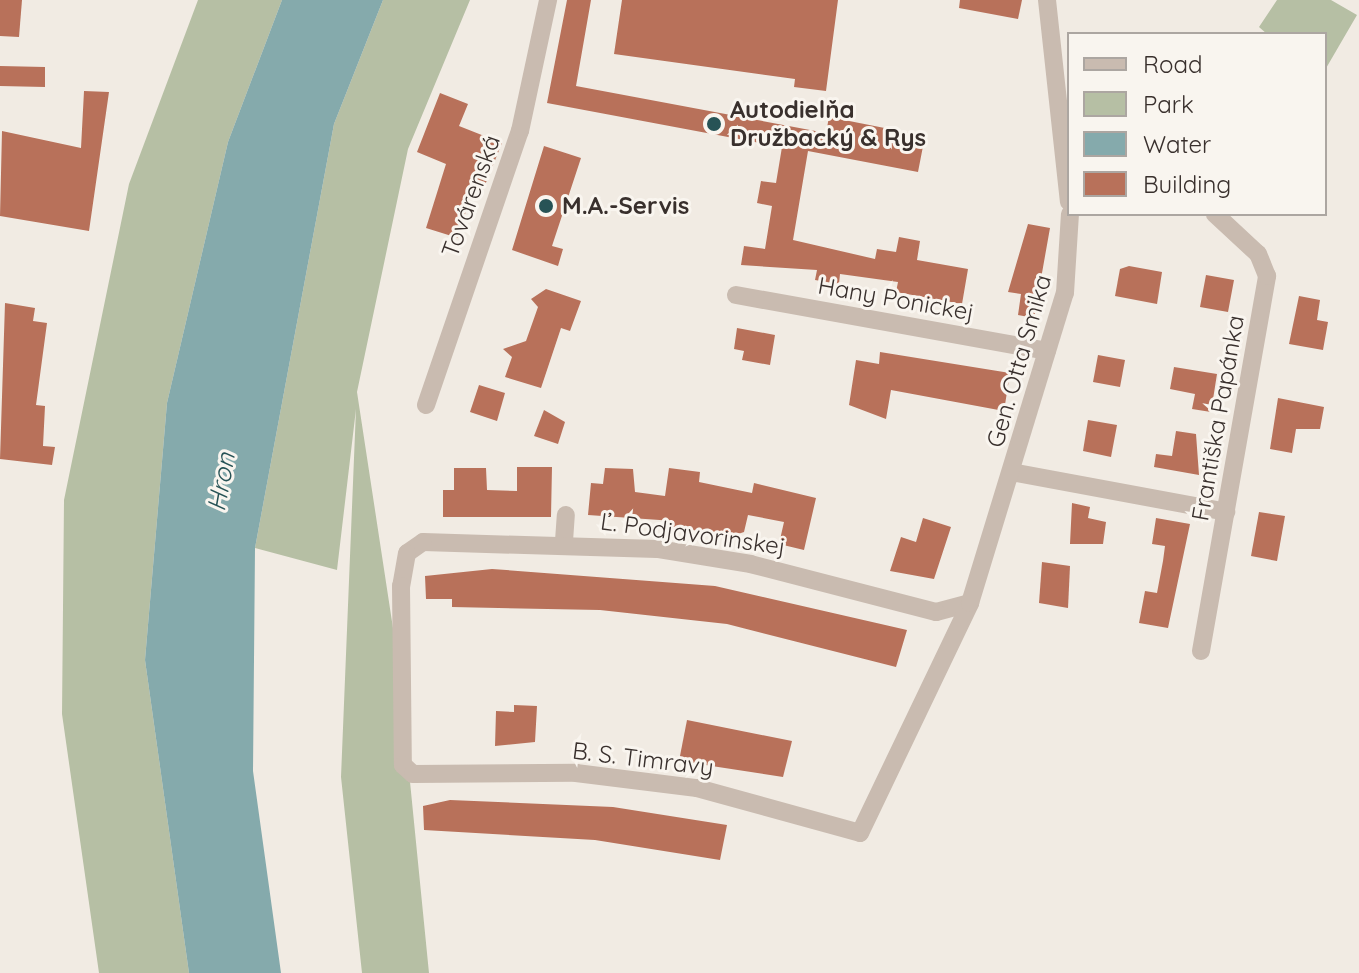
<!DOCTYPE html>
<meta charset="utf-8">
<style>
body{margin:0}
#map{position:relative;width:1359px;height:973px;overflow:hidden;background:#f1ebe3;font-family:Quicksand,sans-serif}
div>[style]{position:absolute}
.green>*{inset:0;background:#b6bfa4}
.water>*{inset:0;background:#85aaac}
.building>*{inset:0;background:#b8715a}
.minor>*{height:18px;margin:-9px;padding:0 9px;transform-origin:9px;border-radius:9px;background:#c9bbb0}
.dots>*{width:22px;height:22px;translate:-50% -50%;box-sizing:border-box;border:4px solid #f9f5ef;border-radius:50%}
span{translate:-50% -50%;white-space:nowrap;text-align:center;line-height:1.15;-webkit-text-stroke:6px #f9f5ef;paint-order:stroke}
.poi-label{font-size:24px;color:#39302d;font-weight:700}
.left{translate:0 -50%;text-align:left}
.street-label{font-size:24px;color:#39302d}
.water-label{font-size:26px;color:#275356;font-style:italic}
.legend{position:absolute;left:1067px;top:32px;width:260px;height:184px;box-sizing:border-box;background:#f9f5ef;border:2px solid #aca6a1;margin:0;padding:10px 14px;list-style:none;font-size:24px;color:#39302d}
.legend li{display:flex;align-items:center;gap:16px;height:40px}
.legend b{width:40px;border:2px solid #aca6a1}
</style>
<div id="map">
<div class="green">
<i style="clip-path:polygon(198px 0,282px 0,228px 142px,167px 403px,145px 660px,189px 973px,99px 973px,62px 714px,64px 500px,129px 184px)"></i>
<i style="clip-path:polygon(383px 0,470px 0,408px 149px,357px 392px,398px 661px,429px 973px,362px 973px,341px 777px,356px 409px,337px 570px,255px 548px,334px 124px)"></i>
<i style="clip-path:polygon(1277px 0,1331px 0,1357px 15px,1325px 70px,1325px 34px,1267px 34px,1259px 27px)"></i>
</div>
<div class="water">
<i style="clip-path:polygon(282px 0,383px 0,334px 124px,255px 548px,253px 771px,281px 973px,189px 973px,145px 660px,167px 403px,228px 142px)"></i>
</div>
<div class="building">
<i style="clip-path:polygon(0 0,22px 0,19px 37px,0 36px)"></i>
<i style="clip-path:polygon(567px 0,591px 0,576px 86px,826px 133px,829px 117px,925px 136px,918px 172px,808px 151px,793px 240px,875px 259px,877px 249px,896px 252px,899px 237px,920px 241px,917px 260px,968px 269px,962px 304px,896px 292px,898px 282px,840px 274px,839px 284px,815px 280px,817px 270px,741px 265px,744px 246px,765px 249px,772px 206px,757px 203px,761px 181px,776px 183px,782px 147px,547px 103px)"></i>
<i style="clip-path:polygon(622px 0,838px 0,826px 91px,794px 87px,795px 79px,614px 54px)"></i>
<i style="clip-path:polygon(960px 0,1022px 0,1018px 19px,959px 8px)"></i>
<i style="clip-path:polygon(0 66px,45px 67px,45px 87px,0 86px)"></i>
<i style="clip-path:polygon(84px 91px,109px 92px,89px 231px,0 216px,2px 131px,81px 148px)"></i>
<i style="clip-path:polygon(440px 93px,468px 104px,459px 126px,502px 143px,483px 190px,473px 187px,458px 238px,426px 228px,446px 164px,417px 152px)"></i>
<i style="clip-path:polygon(544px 146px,581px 158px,552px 246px,563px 249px,558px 266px,512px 250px)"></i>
<i style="clip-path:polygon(1028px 224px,1050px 228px,1034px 318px,1018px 315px,1021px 294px,1008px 292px)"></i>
<i style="clip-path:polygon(1129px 266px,1162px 272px,1157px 304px,1115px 296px,1120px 269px)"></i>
<i style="clip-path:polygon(1206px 275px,1234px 280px,1228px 312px,1200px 307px)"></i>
<i style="clip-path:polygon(546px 289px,581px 301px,570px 331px,561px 328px,541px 388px,505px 377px,512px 357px,503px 349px,526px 341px,538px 307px,531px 299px)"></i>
<i style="clip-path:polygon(1299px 296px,1320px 300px,1317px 320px,1328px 322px,1323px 350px,1289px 344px)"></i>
<i style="clip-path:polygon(5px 303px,35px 308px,33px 321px,47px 323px,36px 405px,45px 406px,43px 446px,55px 447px,52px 465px,0 459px)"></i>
<i style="clip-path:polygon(737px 328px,775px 335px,770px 365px,742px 360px,744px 351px,734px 349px)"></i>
<i style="clip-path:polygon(880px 352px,1010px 373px,1004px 411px,891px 390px,886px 419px,849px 405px,856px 360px,879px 364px)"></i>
<i style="clip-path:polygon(1098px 355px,1125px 360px,1120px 387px,1093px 382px)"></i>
<i style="clip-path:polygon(1174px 367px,1217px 374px,1211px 412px,1192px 409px,1195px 394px,1170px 389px)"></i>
<i style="clip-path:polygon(479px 385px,505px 393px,497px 421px,470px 412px)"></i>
<i style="clip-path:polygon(1278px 398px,1324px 407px,1320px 429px,1296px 429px,1292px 453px,1270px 449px)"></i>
<i style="clip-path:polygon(544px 410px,565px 422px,558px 444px,534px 436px)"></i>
<i style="clip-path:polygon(1088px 420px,1117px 425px,1111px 457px,1083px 451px)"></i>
<i style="clip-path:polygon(1176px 431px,1196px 434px,1199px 475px,1154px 467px,1156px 454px,1172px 456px)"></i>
<i style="clip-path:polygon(517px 467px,552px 467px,551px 517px,443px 517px,443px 490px,454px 490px,454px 468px,486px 468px,487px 490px,517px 491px)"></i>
<i style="clip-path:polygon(605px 468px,633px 469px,635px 492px,665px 496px,669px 468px,700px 472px,699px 482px,752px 493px,754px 483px,816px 498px,804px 550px,779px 544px,784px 522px,748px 515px,744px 532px,732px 536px,673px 527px,674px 521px,588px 515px,591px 483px,603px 484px)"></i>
<i style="clip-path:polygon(1072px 503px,1090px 507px,1088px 518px,1106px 522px,1103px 544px,1070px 544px)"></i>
<i style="clip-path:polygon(1259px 512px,1285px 516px,1277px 561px,1251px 556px)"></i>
<i style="clip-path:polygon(923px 518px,951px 527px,934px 579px,890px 571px,901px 537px,916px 542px)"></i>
<i style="clip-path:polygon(1156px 518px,1190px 524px,1168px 628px,1139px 623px,1145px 591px,1157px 593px,1163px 561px,1165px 546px,1152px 544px)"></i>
<i style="clip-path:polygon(1042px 562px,1070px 566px,1068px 608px,1039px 603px)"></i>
<i style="clip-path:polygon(492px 569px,715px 586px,907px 630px,896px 667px,727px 624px,600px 610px,452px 607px,452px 599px,426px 599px,425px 576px)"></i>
<i style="clip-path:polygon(514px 705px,537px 706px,535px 742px,495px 746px,496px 711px,514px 712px)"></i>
<i style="clip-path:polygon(687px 720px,792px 741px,783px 777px,679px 761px)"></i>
<i style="clip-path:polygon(450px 800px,613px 807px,727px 825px,720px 860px,595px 840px,424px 830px,423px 806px)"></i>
</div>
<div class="minor">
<i style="left:1047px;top:0;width:203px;rotate:83.8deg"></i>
<i style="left:736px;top:295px;width:316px;rotate:10.2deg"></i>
<i style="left:426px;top:405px;width:290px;rotate:-71.1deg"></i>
<i style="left:520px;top:131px;width:134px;rotate:-77.9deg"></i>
<i style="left:1011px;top:472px;width:219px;rotate:10.5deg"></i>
<i style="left:564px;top:541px;width:26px;rotate:-86deg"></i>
<i style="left:970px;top:603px;width:35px;rotate:165deg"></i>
<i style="left:936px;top:612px;width:191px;rotate:-165.5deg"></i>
<i style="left:751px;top:564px;width:95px;rotate:-170.9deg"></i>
<i style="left:657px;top:549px;width:234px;rotate:-178.3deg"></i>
<i style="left:423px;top:542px;width:19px;rotate:145deg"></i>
<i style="left:407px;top:553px;width:34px;rotate:100deg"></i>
<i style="left:401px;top:586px;width:179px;rotate:89.4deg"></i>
<i style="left:403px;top:765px;width:13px;rotate:42deg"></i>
<i style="left:413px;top:774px;width:163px;rotate:-0.4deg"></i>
<i style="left:576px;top:773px;width:122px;rotate:7.1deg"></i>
<i style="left:697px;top:788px;width:169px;rotate:15.4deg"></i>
<i style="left:860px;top:833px;width:255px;rotate:-64.4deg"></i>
<i style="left:970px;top:603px;width:324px;rotate:-73deg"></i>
<i style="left:1065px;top:293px;width:79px;rotate:-86.4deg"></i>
<i style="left:1201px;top:651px;width:381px;rotate:-80deg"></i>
<i style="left:1267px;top:276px;width:24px;rotate:-112deg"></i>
<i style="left:1258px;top:254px;width:59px;rotate:-137.1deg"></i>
</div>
<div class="dots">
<i style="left:714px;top:124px;background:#275356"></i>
<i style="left:546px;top:206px;background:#275356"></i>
</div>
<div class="poi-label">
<span class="left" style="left:730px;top:124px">Autodielňa<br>Družbacký &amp; Rys</span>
<span class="left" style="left:562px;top:206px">M.A.-Servis</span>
</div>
<div class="street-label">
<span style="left:471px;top:196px;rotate:-70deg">Továrenská</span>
<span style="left:896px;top:299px;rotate:10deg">Hany Ponickej</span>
<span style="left:1019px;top:361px;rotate:-74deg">Gen. Otta Smika</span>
<span style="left:1218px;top:418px;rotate:-80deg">Františka Papánka</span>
<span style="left:693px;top:534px;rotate:8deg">Ľ. Podjavorinskej</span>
<span style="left:643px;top:759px;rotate:7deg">B. S. Timravy</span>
</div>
<div class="water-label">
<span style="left:221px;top:482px;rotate:-80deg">Hron</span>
</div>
<ul class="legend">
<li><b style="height:10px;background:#c9bbb0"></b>Road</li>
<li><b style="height:22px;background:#b6bfa4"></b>Park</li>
<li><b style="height:22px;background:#85aaac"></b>Water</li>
<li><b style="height:22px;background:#b8715a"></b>Building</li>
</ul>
</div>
